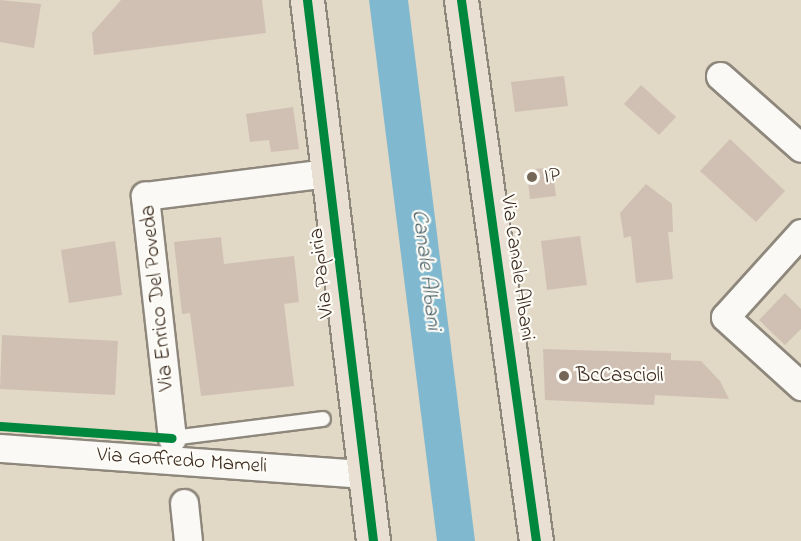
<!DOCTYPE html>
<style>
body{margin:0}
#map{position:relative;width:801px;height:541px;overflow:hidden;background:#e1d8c5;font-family:"Indie Flower",sans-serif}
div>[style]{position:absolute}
.water>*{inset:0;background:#80b9cf}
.building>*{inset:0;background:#d0c0b4}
.roads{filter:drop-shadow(2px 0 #8e877c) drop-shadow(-2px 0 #8e877c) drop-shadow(0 2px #8e877c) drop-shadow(0 -2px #8e877c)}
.lane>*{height:14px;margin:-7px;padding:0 7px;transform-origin:7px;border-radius:7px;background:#faf9f6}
.street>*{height:27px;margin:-13.5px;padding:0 13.5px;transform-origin:13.5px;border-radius:13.5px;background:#faf9f6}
.primary>*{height:33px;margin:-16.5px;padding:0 16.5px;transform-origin:16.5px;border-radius:16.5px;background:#e9e0d3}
.cycleway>*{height:9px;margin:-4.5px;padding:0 4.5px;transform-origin:4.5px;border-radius:4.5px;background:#00873e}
.dots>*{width:16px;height:16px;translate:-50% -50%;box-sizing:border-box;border:3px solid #fdfcf7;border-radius:50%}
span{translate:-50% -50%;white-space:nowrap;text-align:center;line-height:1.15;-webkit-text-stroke:4.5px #fdfcf7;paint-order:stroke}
.poi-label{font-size:21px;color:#3b2a1e}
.left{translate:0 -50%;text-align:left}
.street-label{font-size:21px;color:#3b2a1e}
.water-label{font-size:22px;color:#465e66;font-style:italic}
</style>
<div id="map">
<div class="water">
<i style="clip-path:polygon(369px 0,408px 0,475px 541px,437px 541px)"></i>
</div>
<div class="building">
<i style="clip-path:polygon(0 0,41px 4px,34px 48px,0 42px)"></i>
<i style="clip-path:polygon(121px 0,262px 0,266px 33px,94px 55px,92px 33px)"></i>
<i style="clip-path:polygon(564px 76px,568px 106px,515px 112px,511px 82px)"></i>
<i style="clip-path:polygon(641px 85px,676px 117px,659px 135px,624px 104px)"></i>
<i style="clip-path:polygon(293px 107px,299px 149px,271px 152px,269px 140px,250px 142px,246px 114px)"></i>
<i style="clip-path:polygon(730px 139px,785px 191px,756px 222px,700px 171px)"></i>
<i style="clip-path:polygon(552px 167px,556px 196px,530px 199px,527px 170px)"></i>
<i style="clip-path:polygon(646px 184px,672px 204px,673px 232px,668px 232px,673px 279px,636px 283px,631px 236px,624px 238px,620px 213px)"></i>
<i style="clip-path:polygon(580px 236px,587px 285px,547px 290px,541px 241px)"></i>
<i style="clip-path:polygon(221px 237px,224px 264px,294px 256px,299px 302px,284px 304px,294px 386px,201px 396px,190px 313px,182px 314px,174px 242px)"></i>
<i style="clip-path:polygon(115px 241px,122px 295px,69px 303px,61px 250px)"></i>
<i style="clip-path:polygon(785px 293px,801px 309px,801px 329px,785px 345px,759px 320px)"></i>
<i style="clip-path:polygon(2px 335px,118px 341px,115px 395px,0 389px)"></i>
<i style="clip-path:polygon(543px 349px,671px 353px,671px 360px,701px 361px,720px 381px,729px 399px,655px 395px,654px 405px,545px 400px)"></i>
</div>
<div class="roads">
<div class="lane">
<i style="left:172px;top:438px;width:152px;rotate:-7.2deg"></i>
</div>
<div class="street">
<i style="left:720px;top:76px;width:108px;rotate:41.6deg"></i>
<i style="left:801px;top:233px;width:113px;rotate:132.1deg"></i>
<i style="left:725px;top:317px;width:103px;rotate:42.2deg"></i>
<i style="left:172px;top:438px;width:244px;rotate:-96.4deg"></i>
<i style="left:145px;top:196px;width:184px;rotate:-7.2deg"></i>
<i style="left:0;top:448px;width:366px;rotate:4.1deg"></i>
<i style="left:184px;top:503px;width:38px;rotate:84deg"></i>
</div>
<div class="primary">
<i style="left:307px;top:0;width:545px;rotate:83.04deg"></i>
<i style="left:461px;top:0;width:546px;rotate:82.11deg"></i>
</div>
</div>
<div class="cycleway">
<i style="left:307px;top:0;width:545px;rotate:83.04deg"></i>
<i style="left:461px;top:0;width:546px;rotate:82.11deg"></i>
<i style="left:0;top:426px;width:172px;rotate:4deg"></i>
</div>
<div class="dots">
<i style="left:532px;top:177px;background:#756758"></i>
<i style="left:564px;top:376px;background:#756758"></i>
</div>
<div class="poi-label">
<span class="left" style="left:544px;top:177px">IP</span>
<span class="left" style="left:576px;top:376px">BcCascioli</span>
</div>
<div class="street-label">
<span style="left:517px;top:268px;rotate:82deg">Via Canale Albani</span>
<span style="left:322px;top:273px;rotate:-97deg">Via Papiria</span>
<span style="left:158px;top:298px;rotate:-96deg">Via Enrico Del Poveda</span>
<span style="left:182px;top:461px;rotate:4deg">Via Goffredo Mameli</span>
</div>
<div class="water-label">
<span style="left:425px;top:270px;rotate:83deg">Canale Albani</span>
</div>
</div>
